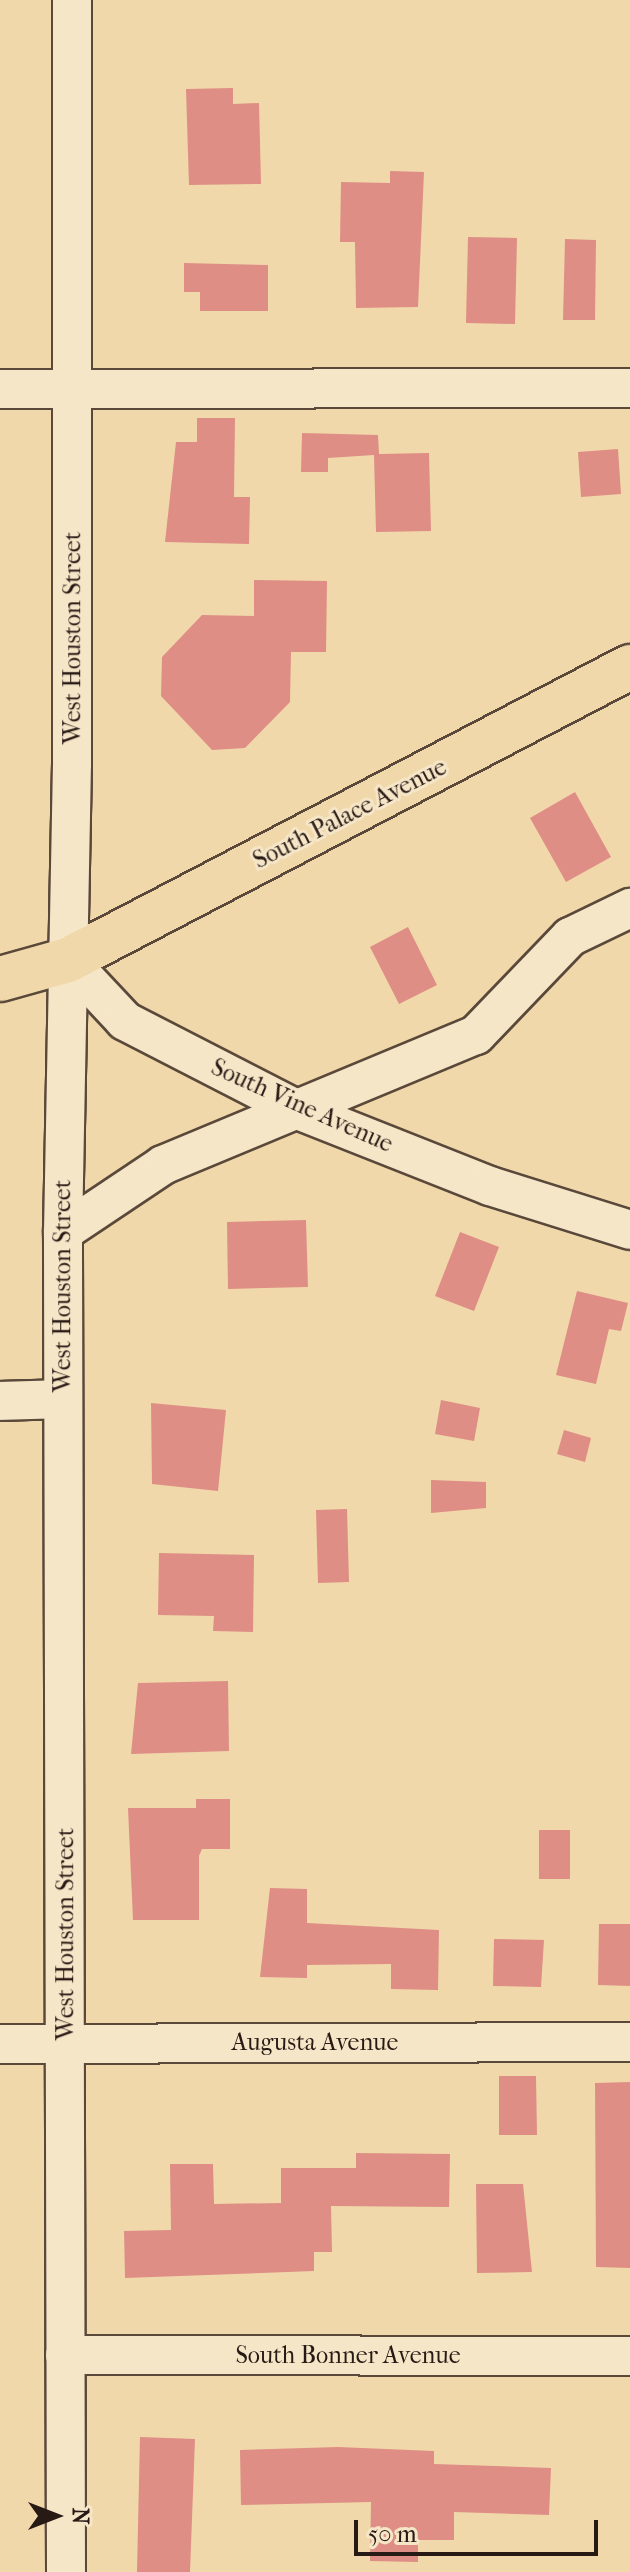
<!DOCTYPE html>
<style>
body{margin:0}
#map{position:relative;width:630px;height:2572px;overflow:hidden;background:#f1d8ab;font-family:"IM FELL French Canon",serif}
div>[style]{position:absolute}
.building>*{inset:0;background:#de8e84}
.roads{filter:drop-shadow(2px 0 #5a493a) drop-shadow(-2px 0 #5a493a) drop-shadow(0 2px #5a493a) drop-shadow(0 -2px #5a493a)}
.minor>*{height:38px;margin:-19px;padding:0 19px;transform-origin:19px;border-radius:19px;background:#f6e6c8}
.major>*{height:44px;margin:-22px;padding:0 22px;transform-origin:22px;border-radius:22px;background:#f1d8ab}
span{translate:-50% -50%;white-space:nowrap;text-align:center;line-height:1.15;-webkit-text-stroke:6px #f6e6c8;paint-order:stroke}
.street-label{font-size:24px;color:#271914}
.north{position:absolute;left:16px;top:2476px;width:80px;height:80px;-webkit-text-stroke:6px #f6e6c8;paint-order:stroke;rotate:90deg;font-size:22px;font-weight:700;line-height:32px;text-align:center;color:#271914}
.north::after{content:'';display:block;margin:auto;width:28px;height:36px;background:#271914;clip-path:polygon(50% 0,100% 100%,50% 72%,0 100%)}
.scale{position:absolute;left:354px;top:2520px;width:244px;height:36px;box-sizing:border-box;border:4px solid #271914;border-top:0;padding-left:10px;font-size:24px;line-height:28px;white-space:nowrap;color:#271914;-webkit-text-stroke:6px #f6e6c8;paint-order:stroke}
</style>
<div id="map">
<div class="building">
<i style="clip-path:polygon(233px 88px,233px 104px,259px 103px,261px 184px,189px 185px,186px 89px)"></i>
<i style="clip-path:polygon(390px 171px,424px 172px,418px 307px,356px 308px,355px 242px,340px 242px,341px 182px,390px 183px)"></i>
<i style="clip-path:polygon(468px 237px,517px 238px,515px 324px,466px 323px)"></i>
<i style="clip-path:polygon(565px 239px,596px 240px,595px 320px,563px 320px)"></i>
<i style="clip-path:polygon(184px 263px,268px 265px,268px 311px,200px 311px,200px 292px,184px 292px)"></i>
<i style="clip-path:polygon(197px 418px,235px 418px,234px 497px,250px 497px,249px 544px,165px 542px,176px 442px,197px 442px)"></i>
<i style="clip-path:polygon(302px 433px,378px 435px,379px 454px,429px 453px,431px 531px,376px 532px,374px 455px,328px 458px,328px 472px,301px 472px)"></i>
<i style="clip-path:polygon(618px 449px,621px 494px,581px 497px,578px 452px)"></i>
<i style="clip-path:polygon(254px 580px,327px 581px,326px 652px,291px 652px,290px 702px,245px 748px,212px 750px,161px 696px,162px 657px,202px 615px,254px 616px)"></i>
<i style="clip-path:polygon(575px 792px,611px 857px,566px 882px,530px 818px)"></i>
<i style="clip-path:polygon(408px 927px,437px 985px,399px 1004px,370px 947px)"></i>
<i style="clip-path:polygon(306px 1220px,308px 1287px,228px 1289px,227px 1222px)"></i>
<i style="clip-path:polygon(460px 1232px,499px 1247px,474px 1311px,435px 1296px)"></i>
<i style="clip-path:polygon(577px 1291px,628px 1303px,621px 1331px,609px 1329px,596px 1384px,556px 1375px)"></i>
<i style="clip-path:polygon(441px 1400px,480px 1408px,474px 1441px,435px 1434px)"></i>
<i style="clip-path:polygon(151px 1403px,226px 1410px,218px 1491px,152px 1484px)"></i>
<i style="clip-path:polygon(564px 1430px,591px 1438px,585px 1462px,557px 1454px)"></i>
<i style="clip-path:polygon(431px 1480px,486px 1482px,486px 1508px,431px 1513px)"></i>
<i style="clip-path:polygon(347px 1509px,349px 1582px,318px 1583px,316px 1510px)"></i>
<i style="clip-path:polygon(159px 1553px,254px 1555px,253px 1632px,213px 1631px,214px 1616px,158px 1615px)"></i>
<i style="clip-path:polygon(228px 1681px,229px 1751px,131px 1754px,138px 1683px)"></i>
<i style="clip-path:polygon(196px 1799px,230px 1799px,230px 1849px,202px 1849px,199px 1856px,199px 1920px,133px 1920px,128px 1808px,196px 1808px)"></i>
<i style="clip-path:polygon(539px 1830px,570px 1830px,570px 1879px,539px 1879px)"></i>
<i style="clip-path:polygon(270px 1888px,307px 1889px,307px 1923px,439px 1930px,438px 1990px,391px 1989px,391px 1964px,307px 1965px,307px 1978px,260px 1977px)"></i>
<i style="clip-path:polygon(599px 1924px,630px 1924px,630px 1986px,598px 1985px)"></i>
<i style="clip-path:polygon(494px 1939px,544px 1940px,541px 1987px,493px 1986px)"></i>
<i style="clip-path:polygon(499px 2076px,536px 2076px,537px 2135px,499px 2135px)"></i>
<i style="clip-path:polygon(630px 2082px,630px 2268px,596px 2267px,595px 2083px)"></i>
<i style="clip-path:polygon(356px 2153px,450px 2154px,449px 2207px,331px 2206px,332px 2252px,314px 2252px,314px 2271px,125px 2278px,124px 2231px,171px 2230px,170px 2164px,213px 2164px,214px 2204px,281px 2203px,281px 2168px,356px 2168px)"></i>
<i style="clip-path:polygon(476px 2184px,523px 2184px,532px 2272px,477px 2273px)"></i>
<i style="clip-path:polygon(140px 2437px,195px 2439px,190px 2572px,137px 2572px)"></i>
<i style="clip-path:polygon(338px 2447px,434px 2451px,434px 2464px,551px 2468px,549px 2515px,454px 2512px,454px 2540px,418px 2540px,418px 2562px,370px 2561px,371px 2502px,241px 2505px,240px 2450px)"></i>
</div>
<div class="roads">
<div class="minor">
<i style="left:0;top:389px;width:630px;rotate:-0.09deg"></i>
<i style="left:68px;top:960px;width:83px;rotate:46.9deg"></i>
<i style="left:125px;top:1021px;width:195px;rotate:27.2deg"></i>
<i style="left:298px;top:1110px;width:206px;rotate:21.6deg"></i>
<i style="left:490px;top:1186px;width:147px;rotate:17.4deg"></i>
<i style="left:63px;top:1232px;width:120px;rotate:-33.8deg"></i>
<i style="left:163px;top:1165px;width:339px;rotate:-22.6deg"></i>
<i style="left:476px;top:1035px;width:136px;rotate:-46.2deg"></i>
<i style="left:570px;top:937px;width:67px;rotate:-25.8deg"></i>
<i style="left:0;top:1401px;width:63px;rotate:-1.8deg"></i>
<i style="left:0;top:2044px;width:630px;rotate:-0.18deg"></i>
<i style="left:65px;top:2355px;width:565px;rotate:0.1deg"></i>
<i style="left:66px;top:2572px;width:1340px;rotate:-90.13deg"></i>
<i style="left:63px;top:1232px;width:469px;rotate:-88.9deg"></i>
<i style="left:72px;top:763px;width:763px;rotate:-90deg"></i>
</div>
<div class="major">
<i style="left:0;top:979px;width:71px;rotate:-15.6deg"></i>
<i style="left:68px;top:960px;width:634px;rotate:-27.54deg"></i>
</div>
</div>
<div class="street-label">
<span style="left:73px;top:638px;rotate:-90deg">West Houston Street</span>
<span style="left:350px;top:814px;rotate:-27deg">South Palace Avenue</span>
<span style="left:302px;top:1106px;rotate:24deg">South Vine Avenue</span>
<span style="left:63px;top:1286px;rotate:-90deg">West Houston Street</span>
<span style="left:66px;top:1934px;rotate:-90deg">West Houston Street</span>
<span style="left:315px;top:2043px">Augusta Avenue</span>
<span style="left:348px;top:2356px">South Bonner Avenue</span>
</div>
<div class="north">N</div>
<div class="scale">50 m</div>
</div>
